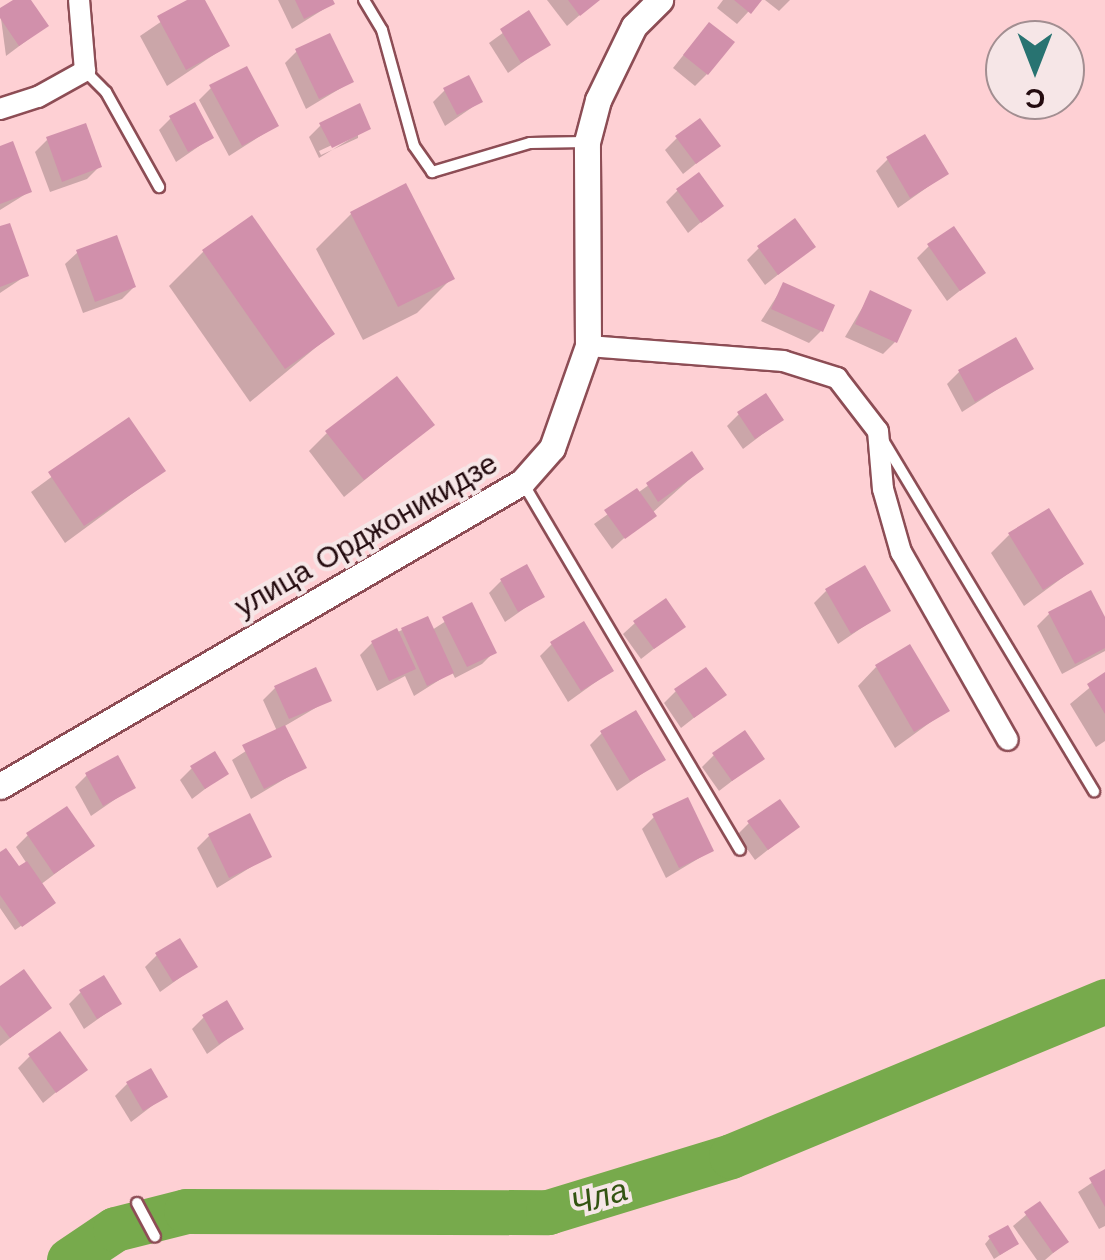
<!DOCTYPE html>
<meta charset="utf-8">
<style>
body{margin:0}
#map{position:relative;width:1105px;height:1260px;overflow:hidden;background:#fed0d4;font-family:"Work Sans",sans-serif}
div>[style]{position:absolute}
.shadow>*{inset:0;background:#0003}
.river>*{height:45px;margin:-22.5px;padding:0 22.5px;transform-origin:22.5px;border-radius:22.5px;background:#77aa4c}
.building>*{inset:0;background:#d190ab}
.roads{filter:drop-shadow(2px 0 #8d4d55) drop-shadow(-2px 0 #8d4d55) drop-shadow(0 2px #8d4d55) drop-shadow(0 -2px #8d4d55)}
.service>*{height:10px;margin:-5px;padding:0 5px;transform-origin:5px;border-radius:5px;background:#fff}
.minor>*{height:20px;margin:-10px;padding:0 10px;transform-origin:10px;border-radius:10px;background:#fff}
.tertiary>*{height:25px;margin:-12.5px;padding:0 12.5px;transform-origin:12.5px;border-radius:12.5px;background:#fff}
span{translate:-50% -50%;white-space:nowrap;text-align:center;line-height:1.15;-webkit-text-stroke:8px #f6e6e7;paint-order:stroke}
.street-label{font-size:30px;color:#240b0f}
.water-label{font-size:32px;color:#335412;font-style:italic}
.north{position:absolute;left:985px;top:20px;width:100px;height:100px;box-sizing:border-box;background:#f6e6e7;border:2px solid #a28e91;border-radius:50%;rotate:180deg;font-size:28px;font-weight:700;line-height:40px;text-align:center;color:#240b0f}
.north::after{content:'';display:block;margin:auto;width:35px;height:45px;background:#287371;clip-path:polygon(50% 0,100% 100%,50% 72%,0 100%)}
</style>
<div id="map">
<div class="shadow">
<i style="clip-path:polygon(17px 0,28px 0,46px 26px,6px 56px,0 11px)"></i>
<i style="clip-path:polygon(193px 0,202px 0,227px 46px,167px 86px,140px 36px)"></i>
<i style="clip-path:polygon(278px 0,330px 0,332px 4px,292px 29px)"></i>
<i style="clip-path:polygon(547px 0,597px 0,567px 26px)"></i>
<i style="clip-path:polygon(723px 0,759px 0,737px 24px,717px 8px)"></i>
<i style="clip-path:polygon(765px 0,790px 0,779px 11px)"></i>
<i style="clip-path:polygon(529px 14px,548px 44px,508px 73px,489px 43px)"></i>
<i style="clip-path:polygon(698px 37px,707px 74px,695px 86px,673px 68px)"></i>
<i style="clip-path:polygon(297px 51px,351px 82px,306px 109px,285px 63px)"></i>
<i style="clip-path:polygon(211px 88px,276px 126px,229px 156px,199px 100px)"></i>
<i style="clip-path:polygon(445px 90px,480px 102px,445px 126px,433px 102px)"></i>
<i style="clip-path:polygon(171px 118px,211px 138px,176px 162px,159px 130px)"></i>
<i style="clip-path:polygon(evenodd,321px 125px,368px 128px,319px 158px,309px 137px,321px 125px,358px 133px,358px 138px,321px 155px,319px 151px,358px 133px)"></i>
<i style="clip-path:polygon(677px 138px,718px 146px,683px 174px,665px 150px)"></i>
<i style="clip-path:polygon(47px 140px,99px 167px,87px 179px,50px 192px,35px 152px)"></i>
<i style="clip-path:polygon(0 148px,29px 192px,0 210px)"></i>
<i style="clip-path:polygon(888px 159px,946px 174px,898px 208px,876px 171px)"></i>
<i style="clip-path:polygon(405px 187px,452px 278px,417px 313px,363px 340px,316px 249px,351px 214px)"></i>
<i style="clip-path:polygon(678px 190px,721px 205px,688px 233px,666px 202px)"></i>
<i style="clip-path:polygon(0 229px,27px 275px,0 293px)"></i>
<i style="clip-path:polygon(929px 246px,983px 272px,947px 301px,917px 258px)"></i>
<i style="clip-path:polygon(813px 247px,765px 285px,747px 260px,759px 248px)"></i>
<i style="clip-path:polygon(204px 251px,332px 334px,250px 402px,169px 286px)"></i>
<i style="clip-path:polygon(78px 252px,134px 287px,122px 299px,83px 313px,65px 264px)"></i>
<i style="clip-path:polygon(784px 285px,821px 331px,809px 343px,761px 321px)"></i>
<i style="clip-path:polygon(871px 293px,895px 342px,883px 354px,845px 337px)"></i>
<i style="clip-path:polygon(1031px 368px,962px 412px,947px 384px,959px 372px)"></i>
<i style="clip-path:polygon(739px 414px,781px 420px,743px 449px,727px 426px)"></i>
<i style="clip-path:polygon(129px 420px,163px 471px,65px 543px,31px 492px)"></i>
<i style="clip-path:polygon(432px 425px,344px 497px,309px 451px,327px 433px)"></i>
<i style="clip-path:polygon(691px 455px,701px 469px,612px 549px,594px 524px)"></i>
<i style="clip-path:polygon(1009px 535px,1081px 564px,1024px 606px,991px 553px)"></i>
<i style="clip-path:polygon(501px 581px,542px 596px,505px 622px,489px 593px)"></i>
<i style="clip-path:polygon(826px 591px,888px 610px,838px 644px,814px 603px)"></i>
<i style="clip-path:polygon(471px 605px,494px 652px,482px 664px,455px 678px,452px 672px,414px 696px,405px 676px,377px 691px,360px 655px,372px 643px,402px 630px,432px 630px)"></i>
<i style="clip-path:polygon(1049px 614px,1105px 623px,1105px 651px,1062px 674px,1037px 626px)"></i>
<i style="clip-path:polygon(635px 623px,683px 626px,641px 659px,623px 634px)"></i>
<i style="clip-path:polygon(552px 644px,611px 671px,568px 702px,540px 656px)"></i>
<i style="clip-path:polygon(876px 667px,946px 711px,895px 748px,858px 686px)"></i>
<i style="clip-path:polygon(1105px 675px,1105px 741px,1096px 747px,1070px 704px)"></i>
<i style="clip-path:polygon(275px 688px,329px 700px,283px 727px,303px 768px,251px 799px,232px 760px,277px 731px,263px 700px)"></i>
<i style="clip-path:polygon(676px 691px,723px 695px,681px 728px,664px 703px)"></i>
<i style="clip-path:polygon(602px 733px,662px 760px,617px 791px,590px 745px)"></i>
<i style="clip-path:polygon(714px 755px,762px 758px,719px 791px,702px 767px)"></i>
<i style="clip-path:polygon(192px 768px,226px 773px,192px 799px,180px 780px)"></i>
<i style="clip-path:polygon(87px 775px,133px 787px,91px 816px,75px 787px)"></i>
<i style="clip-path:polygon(654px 817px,711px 851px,666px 878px,642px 829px)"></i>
<i style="clip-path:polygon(749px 823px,797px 827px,755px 860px,737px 835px)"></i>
<i style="clip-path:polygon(28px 835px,92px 846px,40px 885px,47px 908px,15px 930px,0 908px,0 855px,18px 870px,27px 864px,16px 847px)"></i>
<i style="clip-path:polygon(209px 836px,269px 856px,217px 888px,197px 848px)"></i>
<i style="clip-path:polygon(157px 955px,195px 967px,160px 992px,145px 967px)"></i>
<i style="clip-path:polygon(0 989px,49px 1008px,0 1046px)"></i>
<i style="clip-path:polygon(81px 992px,119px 1004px,84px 1029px,69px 1004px)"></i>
<i style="clip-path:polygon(204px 1017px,241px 1029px,207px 1054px,192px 1029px)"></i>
<i style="clip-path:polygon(30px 1056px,84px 1069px,43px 1103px,18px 1068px)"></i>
<i style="clip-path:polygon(127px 1084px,165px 1096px,131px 1122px,115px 1096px)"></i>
<i style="clip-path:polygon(1105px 1174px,1105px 1226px,1099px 1229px,1078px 1192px)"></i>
<i style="clip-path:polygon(1039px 1204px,1066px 1242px,1045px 1260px,1037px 1260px,1013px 1226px)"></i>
<i style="clip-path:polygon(990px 1238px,1011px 1248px,994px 1259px,985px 1244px)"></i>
</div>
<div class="river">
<i style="left:69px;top:1260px;width:55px;rotate:-34deg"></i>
<i style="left:115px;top:1229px;width:73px;rotate:-14.2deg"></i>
<i style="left:186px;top:1211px;width:362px;rotate:0.2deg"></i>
<i style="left:548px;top:1212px;width:191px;rotate:-17deg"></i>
<i style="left:731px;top:1156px;width:405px;rotate:-22.5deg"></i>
</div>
<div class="building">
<i style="clip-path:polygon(13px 0,31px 0,49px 26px,19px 46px,0 18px,0 8px)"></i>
<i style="clip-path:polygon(187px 0,205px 0,230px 46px,186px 70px,157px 16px)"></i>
<i style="clip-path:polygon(295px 0,333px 0,335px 4px,304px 19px)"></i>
<i style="clip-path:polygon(568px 0,600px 0,580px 16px)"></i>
<i style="clip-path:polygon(734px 0,762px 0,751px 14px)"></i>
<i style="clip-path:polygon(529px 10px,551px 45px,521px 63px,500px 29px)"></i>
<i style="clip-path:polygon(709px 22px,735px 42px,708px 75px,683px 55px)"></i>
<i style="clip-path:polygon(330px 33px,354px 82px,319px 99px,295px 49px)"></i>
<i style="clip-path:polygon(247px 66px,279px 126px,242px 146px,209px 85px)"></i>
<i style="clip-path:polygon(469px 75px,483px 102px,457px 115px,443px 88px)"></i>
<i style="clip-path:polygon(195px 102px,214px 138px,188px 152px,169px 116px)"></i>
<i style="clip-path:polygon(360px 103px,371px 129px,332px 148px,319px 123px)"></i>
<i style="clip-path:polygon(700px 118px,721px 146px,696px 164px,675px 136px)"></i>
<i style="clip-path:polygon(86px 123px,102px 167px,62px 182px,46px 137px)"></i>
<i style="clip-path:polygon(925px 134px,949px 174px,910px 198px,886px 157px)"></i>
<i style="clip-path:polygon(13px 141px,32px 192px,0 204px,0 146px)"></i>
<i style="clip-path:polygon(699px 172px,724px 206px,701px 223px,676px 189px)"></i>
<i style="clip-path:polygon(406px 183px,455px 279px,398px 307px,350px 212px)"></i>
<i style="clip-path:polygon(252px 215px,335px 334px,285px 369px,202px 250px)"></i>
<i style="clip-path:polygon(795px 218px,816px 247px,778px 275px,757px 246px)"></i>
<i style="clip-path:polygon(10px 223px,29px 276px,0 287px,0 226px)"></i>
<i style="clip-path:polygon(954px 226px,986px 273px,960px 291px,927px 244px)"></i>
<i style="clip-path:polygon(117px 235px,136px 287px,95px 302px,76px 250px)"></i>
<i style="clip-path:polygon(783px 282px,835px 305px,823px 332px,771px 309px)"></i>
<i style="clip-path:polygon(870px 290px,912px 310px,897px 343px,855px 324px)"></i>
<i style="clip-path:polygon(1016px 337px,1034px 369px,975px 402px,958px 370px)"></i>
<i style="clip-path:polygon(397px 376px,435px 425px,364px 480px,325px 431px)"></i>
<i style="clip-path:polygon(766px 393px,784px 420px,755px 439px,737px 412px)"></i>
<i style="clip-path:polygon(129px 417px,166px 471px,84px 526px,48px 472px)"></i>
<i style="clip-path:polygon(692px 451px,704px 469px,658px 502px,646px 483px)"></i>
<i style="clip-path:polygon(637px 488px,657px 516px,625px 539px,604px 510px)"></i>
<i style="clip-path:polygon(1049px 508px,1084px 564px,1043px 590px,1008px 533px)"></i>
<i style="clip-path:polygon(527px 564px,545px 597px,518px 612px,500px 579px)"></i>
<i style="clip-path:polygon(865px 565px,891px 611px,851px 634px,825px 589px)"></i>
<i style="clip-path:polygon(1091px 590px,1105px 617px,1105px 648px,1075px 664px,1048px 612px)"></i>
<i style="clip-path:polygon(666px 598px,686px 627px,654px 649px,633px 621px)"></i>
<i style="clip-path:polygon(472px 602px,497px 653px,467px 667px,442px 617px)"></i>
<i style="clip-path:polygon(428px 616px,454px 673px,427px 686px,401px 628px)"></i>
<i style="clip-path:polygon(584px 621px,614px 671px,581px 691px,550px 642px)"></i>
<i style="clip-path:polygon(397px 628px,416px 669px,389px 681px,371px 641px)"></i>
<i style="clip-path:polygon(910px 644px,950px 711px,914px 732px,875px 665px)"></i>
<i style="clip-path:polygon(316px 667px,332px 701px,289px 719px,274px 686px)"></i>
<i style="clip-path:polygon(706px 667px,727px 695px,694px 718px,674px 689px)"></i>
<i style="clip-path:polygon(1105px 672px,1105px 714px,1087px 684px)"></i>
<i style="clip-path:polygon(636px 710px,666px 760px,630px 781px,600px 731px)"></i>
<i style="clip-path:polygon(285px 725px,307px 768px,264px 789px,242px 745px)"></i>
<i style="clip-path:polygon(745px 730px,765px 759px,732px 781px,712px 753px)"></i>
<i style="clip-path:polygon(215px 751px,229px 774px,205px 789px,190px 766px)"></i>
<i style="clip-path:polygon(118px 755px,136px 788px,103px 806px,85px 773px)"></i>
<i style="clip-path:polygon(688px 797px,714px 851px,679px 868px,652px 814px)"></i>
<i style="clip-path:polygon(780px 799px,800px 827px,768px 850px,747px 821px)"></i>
<i style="clip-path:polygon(67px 806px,95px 846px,54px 874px,26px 833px)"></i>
<i style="clip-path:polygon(250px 813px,272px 857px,229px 878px,208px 834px)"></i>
<i style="clip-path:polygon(6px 848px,19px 866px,27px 861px,56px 903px,22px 927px,0 895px,0 852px)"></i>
<i style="clip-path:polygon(180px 938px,198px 967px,173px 982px,155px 953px)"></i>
<i style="clip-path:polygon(24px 969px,52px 1008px,10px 1038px,0 1025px,0 986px)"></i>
<i style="clip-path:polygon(104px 975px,122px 1004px,97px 1019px,79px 990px)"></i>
<i style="clip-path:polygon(227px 1000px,244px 1029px,219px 1044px,202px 1015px)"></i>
<i style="clip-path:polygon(60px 1031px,88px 1070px,56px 1093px,28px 1054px)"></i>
<i style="clip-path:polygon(151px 1068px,168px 1097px,143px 1111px,126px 1082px)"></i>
<i style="clip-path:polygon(1105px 1169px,1105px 1207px,1089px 1178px)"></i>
<i style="clip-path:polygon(1040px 1201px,1069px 1242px,1053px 1253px,1024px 1212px)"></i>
<i style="clip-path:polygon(1008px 1225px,1019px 1244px,1000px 1255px,988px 1236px)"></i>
</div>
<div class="roads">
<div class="service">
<i style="left:364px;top:0;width:35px;rotate:59deg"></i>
<i style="left:382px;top:30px;width:120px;rotate:74.6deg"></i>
<i style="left:414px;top:146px;width:32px;rotate:55deg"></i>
<i style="left:432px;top:172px;width:102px;rotate:-16.5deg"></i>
<i style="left:530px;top:143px;width:55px;rotate:-1deg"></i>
<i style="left:85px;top:71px;width:30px;rotate:45deg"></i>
<i style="left:106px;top:92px;width:109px;rotate:60.8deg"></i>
<i style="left:883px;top:440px;width:410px;rotate:59deg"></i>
<i style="left:523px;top:483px;width:426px;rotate:59.4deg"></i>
<i style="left:137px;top:1203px;width:38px;rotate:62deg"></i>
</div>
<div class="minor">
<i style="left:0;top:109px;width:40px;rotate:-18deg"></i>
<i style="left:38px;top:97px;width:54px;rotate:-29deg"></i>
<i style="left:85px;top:71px;width:71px;rotate:-94.8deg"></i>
<i style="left:588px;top:346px;width:196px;rotate:4.4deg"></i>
<i style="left:783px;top:361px;width:57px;rotate:17.5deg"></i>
<i style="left:837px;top:378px;width:67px;rotate:52.3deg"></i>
<i style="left:878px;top:431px;width:58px;rotate:85.1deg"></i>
<i style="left:883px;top:489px;width:66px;rotate:74.1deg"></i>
<i style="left:901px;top:552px;width:216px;rotate:60.4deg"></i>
</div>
<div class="tertiary">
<i style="left:0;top:786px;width:604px;rotate:-30.22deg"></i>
<i style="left:522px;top:482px;width:45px;rotate:-48.6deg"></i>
<i style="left:552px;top:448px;width:108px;rotate:-70.6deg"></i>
<i style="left:588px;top:346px;width:204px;rotate:-90.3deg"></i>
<i style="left:587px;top:142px;width:43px;rotate:-75.3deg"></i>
<i style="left:598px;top:100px;width:82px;rotate:-64.1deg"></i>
<i style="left:634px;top:26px;width:37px;rotate:-45deg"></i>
</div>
</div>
<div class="street-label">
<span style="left:366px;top:535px;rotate:-30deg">улица Орджоникидзе</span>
</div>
<div class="water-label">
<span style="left:599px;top:1197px;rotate:-17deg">Чла</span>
</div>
<div class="north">С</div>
</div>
